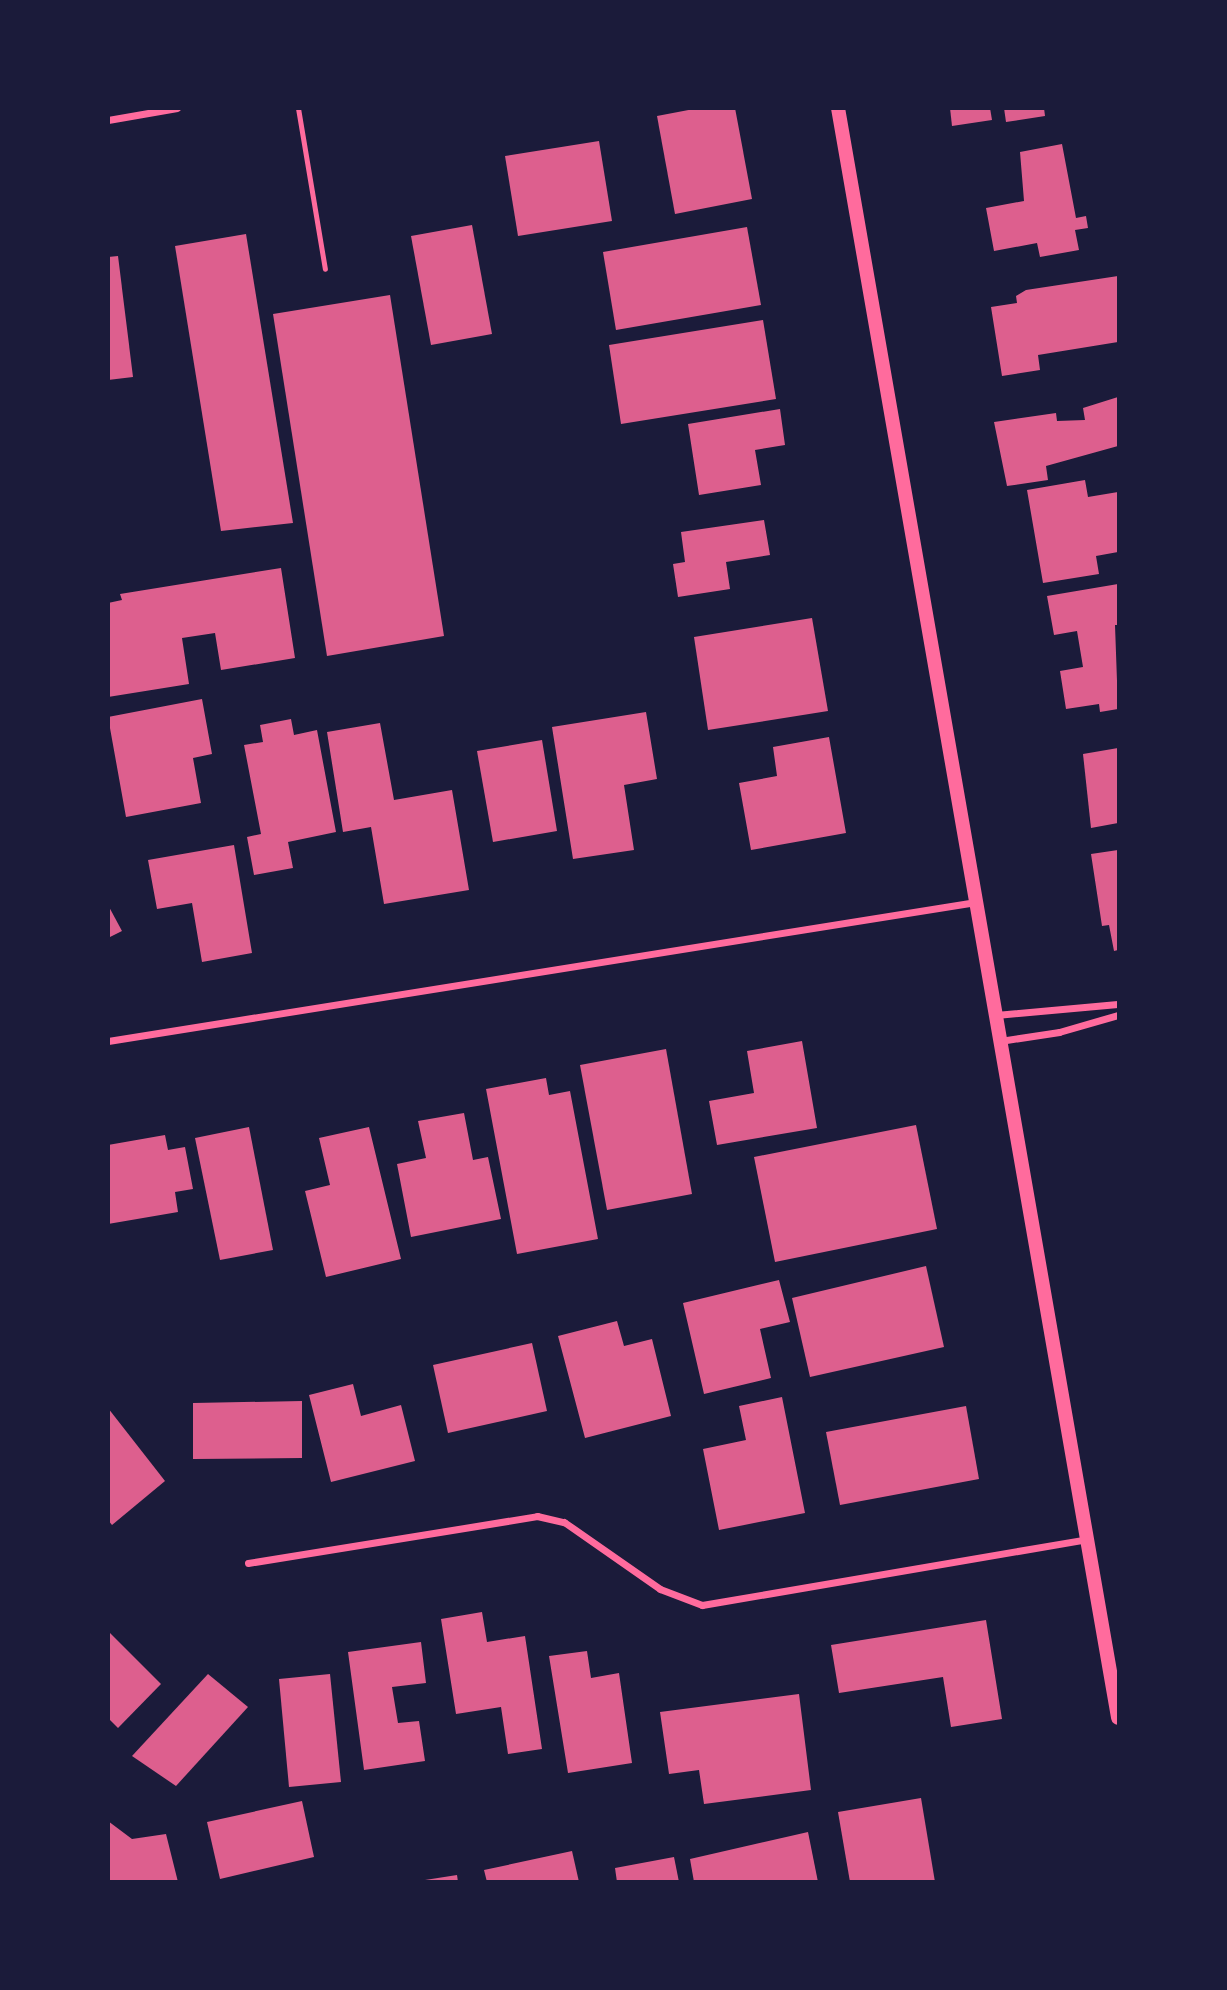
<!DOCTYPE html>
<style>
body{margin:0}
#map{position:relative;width:1227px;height:1990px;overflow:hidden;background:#1b1b3a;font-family:"Alegreya Sans",sans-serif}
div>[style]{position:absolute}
.building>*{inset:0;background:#dd5f8e}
.service>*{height:5px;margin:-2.5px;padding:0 2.5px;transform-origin:2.5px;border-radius:2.5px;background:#ff6b9d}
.minor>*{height:7px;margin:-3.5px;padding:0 3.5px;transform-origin:3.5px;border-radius:3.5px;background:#ff6b9d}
.secondary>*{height:14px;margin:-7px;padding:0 7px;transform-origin:7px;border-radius:7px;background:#ff6b9d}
span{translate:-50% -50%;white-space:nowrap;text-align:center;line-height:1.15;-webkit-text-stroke:6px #1b1b3a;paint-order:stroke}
.frame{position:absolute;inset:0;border:110px solid #1b1b3a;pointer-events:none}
</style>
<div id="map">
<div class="building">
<i style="clip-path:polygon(699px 108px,735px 108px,752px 199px,675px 214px,657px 116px)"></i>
<i style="clip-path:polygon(950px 108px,990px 108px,992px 120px,952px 126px)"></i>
<i style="clip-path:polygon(1004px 108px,1044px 108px,1045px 116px,1006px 122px)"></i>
<i style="clip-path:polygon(599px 141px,612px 221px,518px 236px,505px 156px)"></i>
<i style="clip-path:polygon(1062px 144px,1076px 218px,1086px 216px,1088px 228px,1075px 230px,1079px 250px,1040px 257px,1037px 243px,994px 251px,986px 208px,1024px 201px,1020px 152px)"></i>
<i style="clip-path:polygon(472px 225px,492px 334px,431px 345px,411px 236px)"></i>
<i style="clip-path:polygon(747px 227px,761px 305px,616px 330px,603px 252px)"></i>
<i style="clip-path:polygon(246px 234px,293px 523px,221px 531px,175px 246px)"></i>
<i style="clip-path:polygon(118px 256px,133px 377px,108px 380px,108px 257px)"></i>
<i style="clip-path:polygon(1118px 276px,1118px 342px,1038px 355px,1040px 370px,1002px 376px,991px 307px,1017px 303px,1016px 296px,1026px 290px)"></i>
<i style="clip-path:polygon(390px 295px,444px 636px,327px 656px,273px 314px)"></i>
<i style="clip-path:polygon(763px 320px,776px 399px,621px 424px,609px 345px)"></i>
<i style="clip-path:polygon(1118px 397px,1118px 446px,1046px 466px,1048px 480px,1007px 486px,994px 422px,1056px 413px,1057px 421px,1085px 420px,1083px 408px)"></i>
<i style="clip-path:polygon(780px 409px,785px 445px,755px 450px,761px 485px,699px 495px,688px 424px)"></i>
<i style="clip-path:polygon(1085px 480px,1088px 497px,1118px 492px,1118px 552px,1096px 556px,1099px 574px,1043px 583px,1027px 490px)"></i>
<i style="clip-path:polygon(764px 520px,770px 555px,726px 562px,730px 589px,678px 597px,673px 564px,685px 562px,681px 532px)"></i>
<i style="clip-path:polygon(281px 568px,295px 658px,221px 670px,215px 633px,182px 638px,189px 684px,108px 697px,108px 603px,122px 600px,120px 594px)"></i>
<i style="clip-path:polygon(1118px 584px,1118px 625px,1115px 625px,1118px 709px,1100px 712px,1099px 704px,1066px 709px,1060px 671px,1083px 667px,1077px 631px,1054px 635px,1047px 596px)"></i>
<i style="clip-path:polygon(812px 618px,828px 711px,708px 730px,694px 637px)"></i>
<i style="clip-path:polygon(202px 699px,212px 754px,193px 758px,201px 803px,126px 817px,108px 717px)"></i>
<i style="clip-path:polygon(646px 712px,657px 779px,624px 785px,634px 850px,573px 859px,552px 727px)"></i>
<i style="clip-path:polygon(291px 719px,294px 735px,317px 730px,336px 832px,288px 842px,293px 868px,254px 875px,247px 837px,261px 834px,244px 745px,263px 742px,260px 725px)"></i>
<i style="clip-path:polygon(380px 723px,394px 800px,452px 790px,469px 890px,384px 904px,371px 827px,343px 832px,327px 732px)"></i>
<i style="clip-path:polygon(829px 737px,846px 833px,751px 850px,739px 783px,777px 776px,773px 747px)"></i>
<i style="clip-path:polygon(542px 740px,557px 831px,493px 842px,477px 751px)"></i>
<i style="clip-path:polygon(1118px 748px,1118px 823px,1091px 828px,1083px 754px)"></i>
<i style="clip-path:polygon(234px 845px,252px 953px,202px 962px,192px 903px,157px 909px,148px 860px)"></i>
<i style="clip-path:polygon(1118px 850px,1118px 950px,1114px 951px,1109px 925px,1102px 926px,1091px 854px)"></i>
<i style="clip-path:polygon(108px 905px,122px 931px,108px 938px)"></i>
<i style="clip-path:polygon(802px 1041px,817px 1128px,717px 1145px,709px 1101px,754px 1093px,747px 1051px)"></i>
<i style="clip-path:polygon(666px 1049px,692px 1194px,607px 1210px,580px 1065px)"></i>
<i style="clip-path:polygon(546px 1078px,549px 1095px,570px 1091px,598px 1239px,517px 1254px,486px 1089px)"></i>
<i style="clip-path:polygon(464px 1113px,473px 1160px,488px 1157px,501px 1219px,411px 1237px,397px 1164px,426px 1158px,418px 1121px)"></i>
<i style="clip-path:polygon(916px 1125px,937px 1229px,775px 1262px,754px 1157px)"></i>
<i style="clip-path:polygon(249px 1127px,273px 1250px,220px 1260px,195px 1138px)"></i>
<i style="clip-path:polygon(369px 1127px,401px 1259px,326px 1277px,305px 1191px,330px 1185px,319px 1138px)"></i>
<i style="clip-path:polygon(165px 1135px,168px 1150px,185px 1147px,193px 1189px,175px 1192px,178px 1212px,108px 1224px,108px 1145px)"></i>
<i style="clip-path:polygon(926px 1266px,944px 1347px,810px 1377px,792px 1298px)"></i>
<i style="clip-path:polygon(779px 1280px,790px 1322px,760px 1329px,771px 1378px,704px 1394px,683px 1303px)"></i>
<i style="clip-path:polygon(617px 1321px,624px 1346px,652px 1339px,671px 1416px,585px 1438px,558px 1336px)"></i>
<i style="clip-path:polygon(532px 1343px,547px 1411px,448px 1433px,433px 1365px)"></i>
<i style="clip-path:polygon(353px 1384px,361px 1416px,401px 1405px,415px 1461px,331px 1482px,309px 1395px)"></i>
<i style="clip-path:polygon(782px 1397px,805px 1513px,719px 1530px,703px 1449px,746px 1440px,739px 1406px)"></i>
<i style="clip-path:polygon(302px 1401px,302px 1458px,193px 1459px,193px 1403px)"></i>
<i style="clip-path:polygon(966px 1406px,979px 1479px,840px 1505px,826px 1432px)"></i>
<i style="clip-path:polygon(108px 1408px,165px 1481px,112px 1525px,108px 1520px)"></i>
<i style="clip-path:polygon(482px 1612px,487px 1642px,525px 1636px,542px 1749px,508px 1754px,501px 1707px,456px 1714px,441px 1619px)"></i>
<i style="clip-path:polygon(986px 1620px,1002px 1719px,951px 1727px,943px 1677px,839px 1693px,831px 1645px)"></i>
<i style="clip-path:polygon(108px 1631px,161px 1684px,118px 1728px,108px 1718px)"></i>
<i style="clip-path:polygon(421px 1642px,426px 1683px,392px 1687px,398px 1723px,419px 1721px,425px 1761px,364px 1770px,348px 1652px)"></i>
<i style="clip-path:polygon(587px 1651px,591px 1678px,619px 1673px,632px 1763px,568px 1773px,549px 1656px)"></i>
<i style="clip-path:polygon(208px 1674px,248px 1707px,176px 1786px,132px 1756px)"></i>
<i style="clip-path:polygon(330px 1674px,341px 1782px,289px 1787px,279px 1679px)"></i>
<i style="clip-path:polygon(799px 1694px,811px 1790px,704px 1804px,699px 1770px,669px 1774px,660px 1712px)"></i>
<i style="clip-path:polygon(921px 1798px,935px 1882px,850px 1882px,838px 1812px)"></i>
<i style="clip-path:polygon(302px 1801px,314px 1857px,220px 1879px,207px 1822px)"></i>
<i style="clip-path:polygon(108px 1821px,132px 1839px,166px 1834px,178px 1882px,108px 1882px)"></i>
<i style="clip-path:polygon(808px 1832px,818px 1882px,694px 1882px,690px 1859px)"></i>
<i style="clip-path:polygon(572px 1851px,579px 1882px,487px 1882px,484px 1870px)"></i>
<i style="clip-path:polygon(674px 1857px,679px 1882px,617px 1882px,615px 1868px)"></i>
<i style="clip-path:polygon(457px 1875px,458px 1882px,426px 1882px,425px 1880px)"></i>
</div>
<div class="service">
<i style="left:298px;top:108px;width:163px;rotate:80.5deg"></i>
</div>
<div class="minor">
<i style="left:108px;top:120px;width:70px;rotate:-9.9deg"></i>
<i style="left:996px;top:1015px;width:122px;rotate:-5.2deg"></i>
<i style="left:108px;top:1041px;width:879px;rotate:-9.1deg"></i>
<i style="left:1000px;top:1041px;width:60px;rotate:-8.7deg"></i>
<i style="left:1059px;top:1032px;width:61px;rotate:-16.1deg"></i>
<i style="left:248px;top:1563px;width:293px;rotate:-9.2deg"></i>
<i style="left:537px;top:1516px;width:28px;rotate:13deg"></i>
<i style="left:564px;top:1522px;width:117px;rotate:34.9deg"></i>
<i style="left:660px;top:1589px;width:45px;rotate:20.9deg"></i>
<i style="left:702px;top:1605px;width:391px;rotate:-9.7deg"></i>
</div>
<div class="secondary">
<i style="left:838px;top:108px;width:1634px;rotate:80.13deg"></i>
</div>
<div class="frame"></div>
</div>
